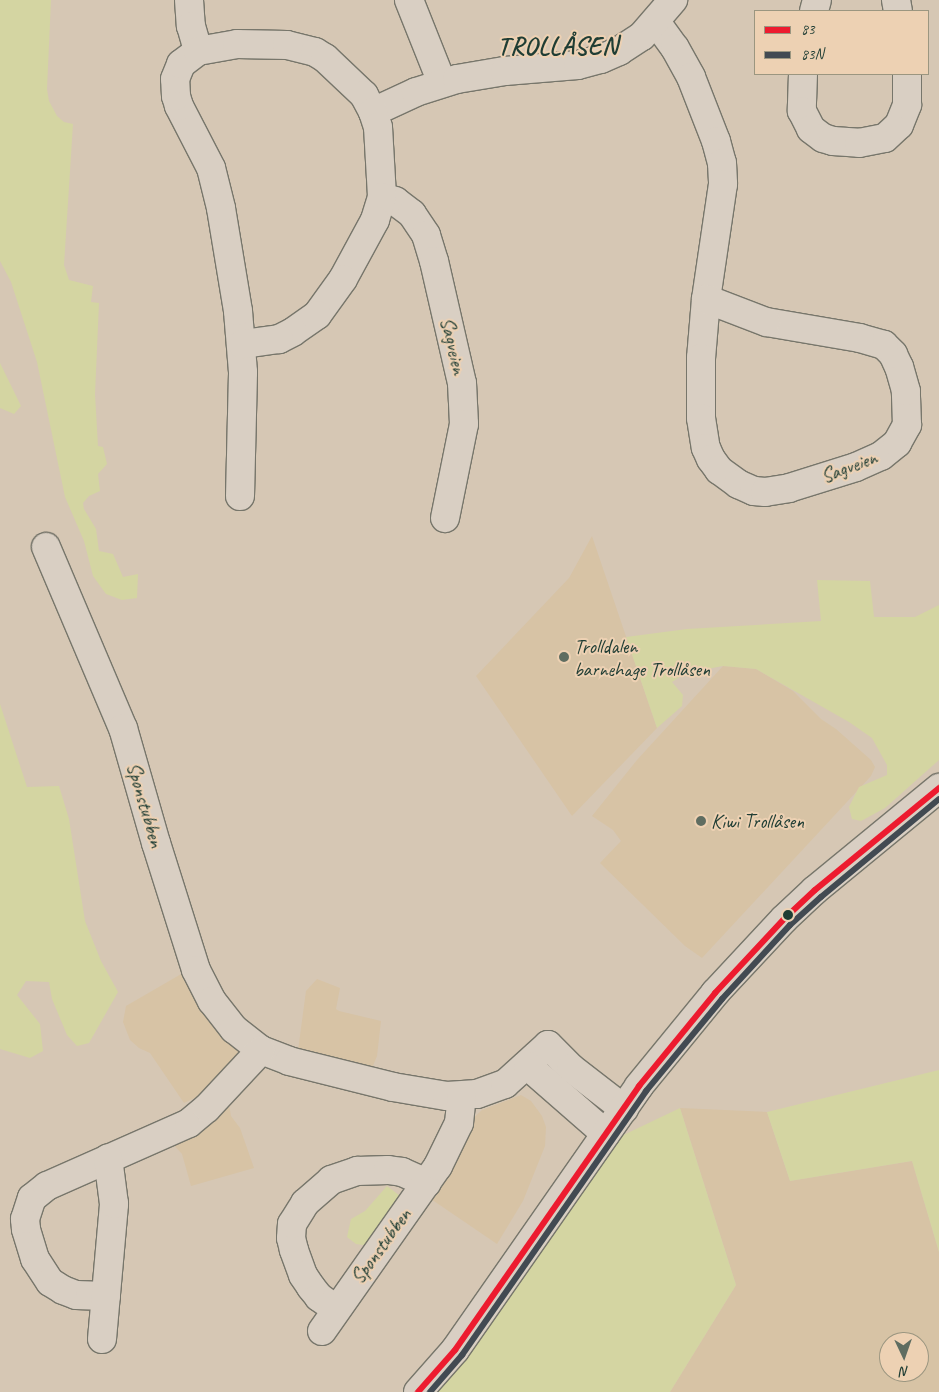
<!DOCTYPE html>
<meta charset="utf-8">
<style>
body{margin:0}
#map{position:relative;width:939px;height:1392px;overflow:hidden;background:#d6c7b4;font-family:Caveat,sans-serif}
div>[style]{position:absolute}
.built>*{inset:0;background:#d7c3a5}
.green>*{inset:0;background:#d4d5a2}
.roads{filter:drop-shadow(1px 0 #77766b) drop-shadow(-1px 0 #77766b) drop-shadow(0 1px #77766b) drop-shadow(0 -1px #77766b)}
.minor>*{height:28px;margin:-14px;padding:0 14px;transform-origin:14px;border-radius:14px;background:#d9cfc3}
.tertiary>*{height:28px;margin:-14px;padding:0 14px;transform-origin:14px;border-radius:14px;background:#d9cfc3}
.bus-1>*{height:6px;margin:-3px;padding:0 3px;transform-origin:3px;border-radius:3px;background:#ed1b2f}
.bus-2>*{height:6px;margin:-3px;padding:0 3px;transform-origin:3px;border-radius:3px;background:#424a52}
.dots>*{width:14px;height:14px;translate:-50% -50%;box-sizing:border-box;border:2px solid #edd1b3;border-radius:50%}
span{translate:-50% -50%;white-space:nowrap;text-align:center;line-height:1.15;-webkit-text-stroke:4px #edd1b3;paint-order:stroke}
.street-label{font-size:20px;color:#1f3d34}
.poi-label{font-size:20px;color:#1f3d34}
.left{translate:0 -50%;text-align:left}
.district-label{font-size:25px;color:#1f3d34;font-weight:700;letter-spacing:1px}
.legend{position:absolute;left:754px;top:10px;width:175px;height:65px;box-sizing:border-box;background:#edd1b3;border:1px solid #9b9680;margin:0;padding:6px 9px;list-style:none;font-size:15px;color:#1f3d34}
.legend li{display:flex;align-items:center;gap:10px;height:25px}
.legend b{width:25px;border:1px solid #9b9680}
.north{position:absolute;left:879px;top:1332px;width:50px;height:50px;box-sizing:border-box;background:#edd1b3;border:1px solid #9b9680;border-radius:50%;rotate:177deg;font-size:14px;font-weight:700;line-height:20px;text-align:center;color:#1f3d34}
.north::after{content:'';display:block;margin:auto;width:18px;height:22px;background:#5f6d61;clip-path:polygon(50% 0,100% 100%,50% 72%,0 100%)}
</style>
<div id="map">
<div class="built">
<i style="clip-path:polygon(592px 536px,657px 728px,572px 816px,476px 676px,569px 578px)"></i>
<i style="clip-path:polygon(723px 666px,756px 669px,793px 691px,821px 719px,836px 729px,871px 760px,875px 767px,871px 776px,702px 958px,685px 946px,600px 863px,621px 841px,613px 830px,592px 816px,637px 760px)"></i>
<i style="clip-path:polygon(183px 973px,238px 1043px,241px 1054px,207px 1092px,184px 1103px,150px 1053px,139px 1048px,130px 1040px,123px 1022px,126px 1006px)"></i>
<i style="clip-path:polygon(317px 979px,340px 988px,336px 1009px,339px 1011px,381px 1021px,377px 1056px,370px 1073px,297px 1058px,306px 991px)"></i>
<i style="clip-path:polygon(521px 1095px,531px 1101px,542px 1116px,546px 1127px,545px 1146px,523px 1201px,497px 1244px,428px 1197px,471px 1120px,482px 1110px)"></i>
<i style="clip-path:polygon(229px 1104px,231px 1116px,240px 1128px,254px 1168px,191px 1186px,182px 1154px,171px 1142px)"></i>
<i style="clip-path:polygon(evenodd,680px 1108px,767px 1112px,790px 1181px,912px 1161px,939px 1252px,939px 1392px,670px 1392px,736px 1285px,680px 1108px,889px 1342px,919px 1342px,919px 1372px,889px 1372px,889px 1342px)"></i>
</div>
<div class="green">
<i style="clip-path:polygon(0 0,51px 0,47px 89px,49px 101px,57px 116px,64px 122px,73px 124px,64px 265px,69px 280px,93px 286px,91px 302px,99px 303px,95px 394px,98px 446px,103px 447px,107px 464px,98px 474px,100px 491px,89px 496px,83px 503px,84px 509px,96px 529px,99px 551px,113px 554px,123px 577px,138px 574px,137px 598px,122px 600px,106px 594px,93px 576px,84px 541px,65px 497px,37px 362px,11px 282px,0 261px)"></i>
<i style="clip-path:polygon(0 363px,21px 406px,14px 414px,0 408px)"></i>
<i style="clip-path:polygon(817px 580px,870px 581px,874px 617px,915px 617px,939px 605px,939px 760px,885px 808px,861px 821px,852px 819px,849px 807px,859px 787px,887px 775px,887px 765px,872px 738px,849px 722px,756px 669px,723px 666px,686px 673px,672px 682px,683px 695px,682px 706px,657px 728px,626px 637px,687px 629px,821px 621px)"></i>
<i style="clip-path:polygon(0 704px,27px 787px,59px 786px,69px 819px,85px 921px,101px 961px,118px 992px,89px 1043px,77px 1046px,67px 1035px,52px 999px,49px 982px,26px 981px,17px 995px,40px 1024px,43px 1051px,30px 1058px,0 1049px)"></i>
<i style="clip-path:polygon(939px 1070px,939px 1252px,912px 1161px,790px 1181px,767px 1112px)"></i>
<i style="clip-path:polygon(680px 1108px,736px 1285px,670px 1392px,436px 1392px,611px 1141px)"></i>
<i style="clip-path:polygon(387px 1186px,404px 1199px,372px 1240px,363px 1245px,356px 1244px,347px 1237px,351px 1219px,365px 1211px)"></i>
</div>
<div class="roads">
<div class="minor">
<i style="left:189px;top:0;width:26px;rotate:86deg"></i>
<i style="left:191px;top:26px;width:26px;rotate:74deg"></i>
<i style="left:409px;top:0;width:89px;rotate:68.3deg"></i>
<i style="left:896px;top:0;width:11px;rotate:80deg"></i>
<i style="left:814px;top:11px;width:11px;rotate:-75deg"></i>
<i style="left:656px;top:22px;width:32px;rotate:54deg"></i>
<i style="left:675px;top:48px;width:33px;rotate:61deg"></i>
<i style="left:691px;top:77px;width:69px;rotate:68.7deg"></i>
<i style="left:716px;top:141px;width:23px;rotate:75deg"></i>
<i style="left:722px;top:163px;width:21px;rotate:87deg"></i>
<i style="left:723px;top:184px;width:116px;rotate:98.4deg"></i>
<i style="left:706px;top:299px;width:59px;rotate:94.8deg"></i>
<i style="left:701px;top:358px;width:60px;rotate:90deg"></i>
<i style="left:701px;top:418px;width:30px;rotate:81deg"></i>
<i style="left:706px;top:448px;width:12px;rotate:66deg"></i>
<i style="left:711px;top:459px;width:14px;rotate:54deg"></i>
<i style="left:719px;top:470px;width:24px;rotate:36deg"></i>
<i style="left:738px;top:484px;width:17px;rotate:24deg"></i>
<i style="left:754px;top:491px;width:11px;rotate:5deg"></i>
<i style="left:765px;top:492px;width:24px;rotate:-9deg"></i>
<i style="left:789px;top:488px;width:70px;rotate:-17.4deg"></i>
<i style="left:856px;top:467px;width:27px;rotate:-24deg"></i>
<i style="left:881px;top:456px;width:21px;rotate:-39deg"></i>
<i style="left:897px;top:443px;width:21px;rotate:-61deg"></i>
<i style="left:907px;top:425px;width:34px;rotate:-92deg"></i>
<i style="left:906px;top:391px;width:25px;rotate:-106deg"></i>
<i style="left:899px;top:367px;width:14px;rotate:-115deg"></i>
<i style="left:893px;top:354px;width:13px;rotate:-135deg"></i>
<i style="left:884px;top:345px;width:25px;rotate:-164deg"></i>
<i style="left:860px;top:338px;width:95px;rotate:-170.3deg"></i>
<i style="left:766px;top:322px;width:64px;rotate:-159deg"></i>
<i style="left:803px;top:74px;width:37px;rotate:92deg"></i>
<i style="left:802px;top:111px;width:20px;rotate:63deg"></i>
<i style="left:811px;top:129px;width:15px;rotate:37deg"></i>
<i style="left:823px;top:138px;width:10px;rotate:17deg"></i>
<i style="left:833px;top:141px;width:26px;rotate:4deg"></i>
<i style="left:859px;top:143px;width:26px;rotate:-11deg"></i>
<i style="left:885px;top:138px;width:19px;rotate:-43deg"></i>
<i style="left:899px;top:125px;width:22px;rotate:-68deg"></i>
<i style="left:907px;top:105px;width:31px;rotate:-90deg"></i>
<i style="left:373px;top:112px;width:47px;rotate:-24.9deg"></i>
<i style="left:416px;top:92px;width:43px;rotate:-17.6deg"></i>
<i style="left:457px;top:79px;width:49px;rotate:-9.5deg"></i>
<i style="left:505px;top:71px;width:73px;rotate:-4.7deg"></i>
<i style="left:578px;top:65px;width:24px;rotate:-15deg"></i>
<i style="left:601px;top:59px;width:20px;rotate:-24deg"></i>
<i style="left:619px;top:51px;width:27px;rotate:-33deg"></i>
<i style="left:642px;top:36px;width:48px;rotate:-49.3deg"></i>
<i style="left:382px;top:197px;width:14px;rotate:17deg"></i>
<i style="left:395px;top:201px;width:21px;rotate:37deg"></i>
<i style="left:412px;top:214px;width:25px;rotate:56deg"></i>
<i style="left:426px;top:235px;width:27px;rotate:73deg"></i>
<i style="left:434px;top:261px;width:125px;rotate:77.1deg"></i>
<i style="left:462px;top:383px;width:41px;rotate:87.2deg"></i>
<i style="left:464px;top:424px;width:96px;rotate:101.4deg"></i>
<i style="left:240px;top:496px;width:124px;rotate:-88.6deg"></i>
<i style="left:243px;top:372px;width:61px;rotate:-94.7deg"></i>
<i style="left:238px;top:311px;width:104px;rotate:-99.4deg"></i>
<i style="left:221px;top:208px;width:41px;rotate:-104deg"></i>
<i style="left:211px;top:168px;width:70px;rotate:-117.3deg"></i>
<i style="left:179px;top:106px;width:10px;rotate:-107deg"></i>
<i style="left:176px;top:96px;width:17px;rotate:-93deg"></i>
<i style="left:175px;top:79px;width:16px;rotate:-68deg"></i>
<i style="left:181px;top:64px;width:21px;rotate:-37deg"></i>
<i style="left:198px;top:51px;width:40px;rotate:-10deg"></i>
<i style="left:237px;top:44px;width:50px;rotate:1.1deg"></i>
<i style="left:287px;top:45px;width:29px;rotate:14deg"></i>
<i style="left:315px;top:52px;width:12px;rotate:31deg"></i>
<i style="left:325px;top:58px;width:54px;rotate:43.5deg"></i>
<i style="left:364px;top:95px;width:19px;rotate:62deg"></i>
<i style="left:373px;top:112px;width:16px;rotate:72deg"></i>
<i style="left:378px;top:127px;width:70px;rotate:86.7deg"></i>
<i style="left:382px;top:197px;width:24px;rotate:107deg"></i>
<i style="left:375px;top:220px;width:67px;rotate:118.5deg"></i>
<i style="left:343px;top:279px;width:44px;rotate:125.8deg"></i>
<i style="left:317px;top:315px;width:29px;rotate:145deg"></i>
<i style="left:293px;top:332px;width:16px;rotate:153deg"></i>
<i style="left:279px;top:339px;width:37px;rotate:172deg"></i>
<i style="left:46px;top:547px;width:197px;rotate:67deg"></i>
<i style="left:123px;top:728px;width:120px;rotate:74deg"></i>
<i style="left:156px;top:843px;width:133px;rotate:72.5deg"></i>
<i style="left:196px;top:970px;width:35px;rotate:63deg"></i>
<i style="left:212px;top:1001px;width:36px;rotate:52deg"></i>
<i style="left:234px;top:1029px;width:34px;rotate:38deg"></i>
<i style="left:261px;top:1050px;width:30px;rotate:21deg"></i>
<i style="left:289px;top:1061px;width:107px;rotate:14deg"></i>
<i style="left:393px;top:1087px;width:55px;rotate:9.5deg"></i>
<i style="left:447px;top:1096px;width:30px;rotate:-4deg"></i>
<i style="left:477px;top:1094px;width:30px;rotate:-20deg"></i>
<i style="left:505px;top:1084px;width:58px;rotate:-42.2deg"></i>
<i style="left:548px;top:1045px;width:33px;rotate:45deg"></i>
<i style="left:571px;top:1068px;width:67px;rotate:37.7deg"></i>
<i style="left:528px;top:1066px;width:103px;rotate:41.1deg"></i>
<i style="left:106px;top:1296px;width:30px;rotate:-178deg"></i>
<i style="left:76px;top:1295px;width:14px;rotate:-159deg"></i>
<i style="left:63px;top:1290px;width:15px;rotate:-148deg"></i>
<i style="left:50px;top:1282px;width:27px;rotate:-123deg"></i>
<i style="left:35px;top:1259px;width:31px;rotate:-107deg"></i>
<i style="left:26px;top:1229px;width:10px;rotate:-96deg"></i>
<i style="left:25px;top:1219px;width:22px;rotate:-72deg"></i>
<i style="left:32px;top:1198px;width:19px;rotate:-39deg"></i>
<i style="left:47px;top:1186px;width:155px;rotate:-23.9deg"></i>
<i style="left:189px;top:1123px;width:23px;rotate:-40deg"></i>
<i style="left:207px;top:1108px;width:79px;rotate:-47deg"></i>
<i style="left:336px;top:1309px;width:21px;rotate:-145deg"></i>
<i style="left:319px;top:1297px;width:13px;rotate:-129deg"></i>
<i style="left:311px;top:1287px;width:14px;rotate:-124deg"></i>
<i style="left:303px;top:1275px;width:27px;rotate:-110deg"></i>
<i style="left:294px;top:1250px;width:12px;rotate:-104deg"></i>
<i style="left:291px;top:1238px;width:14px;rotate:-86deg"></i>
<i style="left:292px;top:1224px;width:25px;rotate:-58deg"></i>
<i style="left:305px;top:1203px;width:35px;rotate:-41deg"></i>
<i style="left:331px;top:1180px;width:28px;rotate:-19deg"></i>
<i style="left:357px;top:1171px;width:31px;rotate:-2deg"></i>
<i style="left:388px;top:1170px;width:14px;rotate:8deg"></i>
<i style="left:402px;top:1172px;width:27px;rotate:24deg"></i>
<i style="left:322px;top:1331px;width:202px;rotate:-54.9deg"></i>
<i style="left:438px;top:1166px;width:48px;rotate:-64deg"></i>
<i style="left:459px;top:1123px;width:27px;rotate:-84deg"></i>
<i style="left:102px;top:1339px;width:136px;rotate:-84.9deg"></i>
<i style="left:114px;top:1204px;width:46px;rotate:-97.4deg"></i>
</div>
<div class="tertiary">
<i style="left:418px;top:1392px;width:56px;rotate:-48.6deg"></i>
<i style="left:455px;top:1350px;width:322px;rotate:-55.1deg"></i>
<i style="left:639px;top:1086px;width:120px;rotate:-50.7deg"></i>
<i style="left:715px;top:993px;width:101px;rotate:-47deg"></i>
<i style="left:784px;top:919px;width:42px;rotate:-43.1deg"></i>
<i style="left:815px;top:890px;width:161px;rotate:-39.4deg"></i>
</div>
</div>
<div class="bus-1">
<i style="left:418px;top:1392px;width:56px;rotate:-48.6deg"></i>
<i style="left:455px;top:1350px;width:322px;rotate:-55.1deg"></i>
<i style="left:639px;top:1086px;width:120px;rotate:-50.7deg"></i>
<i style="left:715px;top:993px;width:101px;rotate:-47deg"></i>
<i style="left:784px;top:919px;width:42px;rotate:-43.1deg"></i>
<i style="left:815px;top:890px;width:161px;rotate:-39.4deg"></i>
</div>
<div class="bus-2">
<i style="left:430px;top:1392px;width:49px;rotate:-49.1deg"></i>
<i style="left:462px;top:1355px;width:322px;rotate:-55.1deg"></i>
<i style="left:646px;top:1091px;width:119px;rotate:-50.4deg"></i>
<i style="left:722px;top:999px;width:100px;rotate:-47.4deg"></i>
<i style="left:790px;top:925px;width:42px;rotate:-42.1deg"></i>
<i style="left:821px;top:897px;width:153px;rotate:-39.7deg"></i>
</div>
<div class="dots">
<i style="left:564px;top:657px;background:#5f6d61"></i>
<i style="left:701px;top:821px;background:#5f6d61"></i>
<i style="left:788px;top:915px;background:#1f3d34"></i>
</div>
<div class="street-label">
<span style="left:453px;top:346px;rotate:77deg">Sagveien</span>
<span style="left:849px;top:467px;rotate:-21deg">Sagveien</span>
<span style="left:145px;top:805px;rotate:74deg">Sponstubben</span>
<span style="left:381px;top:1246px;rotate:-54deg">Sponstubben</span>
</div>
<div class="poi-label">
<span class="left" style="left:574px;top:658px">Trolldalen<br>barnehage Trollåsen</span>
<span class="left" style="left:711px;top:821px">Kiwi Trollåsen</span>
</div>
<div class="district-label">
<span style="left:558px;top:46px">TROLLÅSEN</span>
</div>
<ul class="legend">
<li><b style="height:6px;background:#ed1b2f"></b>83</li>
<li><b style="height:6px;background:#424a52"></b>83N</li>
</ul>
<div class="north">N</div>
</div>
